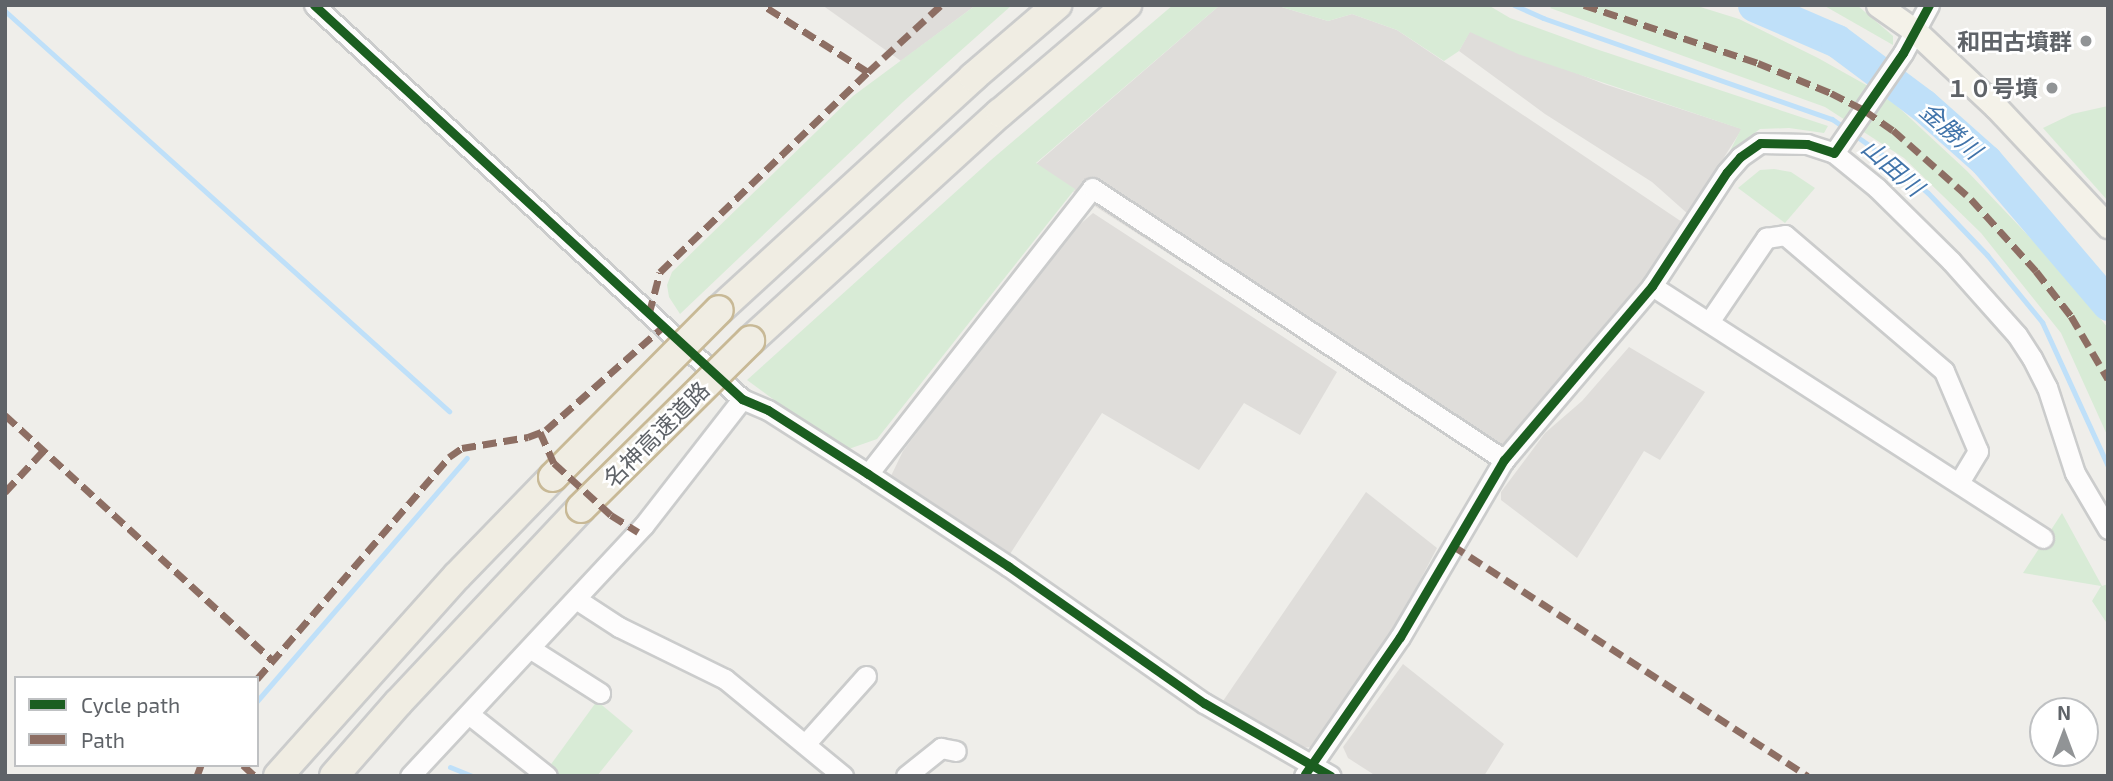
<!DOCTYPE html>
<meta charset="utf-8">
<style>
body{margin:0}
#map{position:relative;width:2113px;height:781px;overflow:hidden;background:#efeeea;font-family:"Exo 2","Noto Sans JP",sans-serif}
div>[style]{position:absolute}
.industrial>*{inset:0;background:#dfddda}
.green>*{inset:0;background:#d8ebd6}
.stream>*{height:5px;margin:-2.5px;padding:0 2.5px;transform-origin:2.5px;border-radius:2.5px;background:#bfe0f9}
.river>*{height:33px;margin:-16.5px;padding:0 16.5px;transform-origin:16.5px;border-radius:16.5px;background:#bfe0f9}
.roads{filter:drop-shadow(2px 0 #cbcccc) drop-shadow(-2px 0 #cbcccc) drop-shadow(0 2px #cbcccc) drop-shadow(0 -2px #cbcccc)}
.minor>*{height:19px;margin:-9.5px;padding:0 9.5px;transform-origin:9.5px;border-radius:9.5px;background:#fdfcfc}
.major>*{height:23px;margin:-11.5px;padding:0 11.5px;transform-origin:11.5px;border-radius:11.5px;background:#f4f2e9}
.highway>*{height:28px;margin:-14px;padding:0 14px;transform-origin:14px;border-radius:14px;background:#f0ede3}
.bridges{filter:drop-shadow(2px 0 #c8b996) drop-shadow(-2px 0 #c8b996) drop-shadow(0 2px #c8b996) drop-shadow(0 -2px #c8b996)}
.highway-bridge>*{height:28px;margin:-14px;padding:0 14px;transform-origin:14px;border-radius:14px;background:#f0ede3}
.quiet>*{height:7px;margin-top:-3.5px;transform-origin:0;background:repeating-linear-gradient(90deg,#8d6e63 0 14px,transparent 0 21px)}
.cycleway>*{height:9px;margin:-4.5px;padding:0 4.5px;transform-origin:4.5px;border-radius:4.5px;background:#1b5e20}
.dots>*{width:19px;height:19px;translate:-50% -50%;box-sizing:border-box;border:4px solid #fff;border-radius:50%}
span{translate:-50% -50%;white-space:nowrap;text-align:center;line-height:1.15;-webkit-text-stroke:5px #fff;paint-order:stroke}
.poi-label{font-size:23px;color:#5f6368;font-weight:700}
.right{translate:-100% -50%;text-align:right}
.street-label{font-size:23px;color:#5f6368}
.water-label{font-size:24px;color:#4174aa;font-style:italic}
.frame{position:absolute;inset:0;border:7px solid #5f6368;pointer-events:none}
.legend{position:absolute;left:14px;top:676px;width:245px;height:91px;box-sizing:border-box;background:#fff;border:2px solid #bfc1c3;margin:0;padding:9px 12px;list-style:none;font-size:21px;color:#5f6368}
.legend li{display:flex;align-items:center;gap:14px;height:35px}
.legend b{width:35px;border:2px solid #bfc1c3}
.north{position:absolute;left:2029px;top:697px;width:70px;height:70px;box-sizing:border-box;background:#fff;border:2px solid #bfc1c3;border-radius:50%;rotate:0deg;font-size:19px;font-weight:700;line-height:28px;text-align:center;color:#5f6368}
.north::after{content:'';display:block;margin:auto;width:24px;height:32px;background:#919496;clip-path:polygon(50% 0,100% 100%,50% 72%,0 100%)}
</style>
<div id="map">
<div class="industrial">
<i style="clip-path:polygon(822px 5px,976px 5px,901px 61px)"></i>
<i style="clip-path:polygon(1220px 5px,1275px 5px,1328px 21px,1352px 14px,1397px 30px,1682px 222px,1647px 274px,1491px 462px,1073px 192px,1075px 190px,1036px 164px)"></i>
<i style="clip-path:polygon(1470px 31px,1604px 84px,1742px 129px,1688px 214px,1652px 182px,1545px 114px,1459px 51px)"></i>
<i style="clip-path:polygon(1093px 213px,1337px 372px,1300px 435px,1244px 403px,1199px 470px,1102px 413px,1010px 554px,891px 476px,903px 451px,1061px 241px)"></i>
<i style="clip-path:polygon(1629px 347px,1705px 392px,1660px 460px,1644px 451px,1577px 558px,1501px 500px,1501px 492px,1545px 433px,1582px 401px)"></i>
<i style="clip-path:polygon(1366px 492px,1437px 548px,1394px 630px,1312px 747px,1300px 748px,1223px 701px)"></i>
<i style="clip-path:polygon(1403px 664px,1504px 744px,1484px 776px,1376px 776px,1348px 758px,1343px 747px)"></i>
</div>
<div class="green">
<i style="clip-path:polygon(976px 5px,1012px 5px,903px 102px,680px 314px,669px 297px,667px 285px,672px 272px,853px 96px)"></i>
<i style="clip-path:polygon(1173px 5px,1220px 5px,1036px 163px,1075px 189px,877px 439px,843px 451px,747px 380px,991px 160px)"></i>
<i style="clip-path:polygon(1275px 5px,1488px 5px,1510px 18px,1593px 48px,1828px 126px,1824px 133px,1789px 128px,1760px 129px,1730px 151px,1741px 129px,1518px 54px,1470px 32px,1459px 51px,1444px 61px,1397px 30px,1352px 14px,1328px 21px)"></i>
<i style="clip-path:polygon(1553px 5px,1694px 5px,1739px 19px,1818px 58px,1868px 86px,1896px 105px,1967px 171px,2058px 267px,2108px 328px,2108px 437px,2061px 333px,1981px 233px,1904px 158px,1825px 107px,1550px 8px)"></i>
<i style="clip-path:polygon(1823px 5px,1857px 5px,1893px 36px,1893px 45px)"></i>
<i style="clip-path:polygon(2108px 106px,2108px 201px,2043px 128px,2072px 114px)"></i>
<i style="clip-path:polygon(1774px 169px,1791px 172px,1815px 188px,1785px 223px,1738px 188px,1760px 170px)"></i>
<i style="clip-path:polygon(2062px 513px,2102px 586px,2108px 584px,2108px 625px,2092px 601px,2101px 586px,2023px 573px)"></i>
<i style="clip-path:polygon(597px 701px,633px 731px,597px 776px,560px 776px,549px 767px)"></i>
</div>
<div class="stream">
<i style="left:1514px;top:5px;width:32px;rotate:24deg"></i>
<i style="left:1543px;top:18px;width:306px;rotate:19.3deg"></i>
<i style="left:1832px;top:119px;width:71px;rotate:35.3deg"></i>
<i style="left:1890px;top:160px;width:50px;rotate:41deg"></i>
<i style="left:1928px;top:193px;width:86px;rotate:46.4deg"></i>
<i style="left:1987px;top:255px;width:87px;rotate:50.6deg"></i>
<i style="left:2042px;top:322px;width:158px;rotate:65.4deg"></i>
<i style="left:5px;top:11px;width:598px;rotate:42.02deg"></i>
<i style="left:257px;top:701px;width:321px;rotate:-49.2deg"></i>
<i style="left:450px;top:767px;width:24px;rotate:22deg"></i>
</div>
<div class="river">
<i style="left:1754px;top:5px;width:90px;rotate:23.4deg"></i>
<i style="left:1837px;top:41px;width:107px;rotate:36.7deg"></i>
<i style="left:1923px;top:105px;width:84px;rotate:41.6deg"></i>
<i style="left:1986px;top:161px;width:188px;rotate:49.5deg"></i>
</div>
<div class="roads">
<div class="minor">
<i style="left:314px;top:5px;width:582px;rotate:42.63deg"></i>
<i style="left:742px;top:399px;width:28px;rotate:23deg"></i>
<i style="left:768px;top:410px;width:119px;rotate:32.6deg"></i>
<i style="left:868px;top:474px;width:168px;rotate:33.3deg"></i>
<i style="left:1008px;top:566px;width:239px;rotate:35deg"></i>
<i style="left:1204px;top:703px;width:146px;rotate:29.9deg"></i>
<i style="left:1834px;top:153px;width:121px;rotate:-55.4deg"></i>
<i style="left:1903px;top:53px;width:55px;rotate:-61.6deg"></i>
<i style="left:1652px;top:286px;width:465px;rotate:32.8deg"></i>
<i style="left:1709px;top:322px;width:102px;rotate:-55.8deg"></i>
<i style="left:1766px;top:238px;width:19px;rotate:-9deg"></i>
<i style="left:1785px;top:235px;width:209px;rotate:40.5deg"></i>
<i style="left:1944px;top:371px;width:87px;rotate:67deg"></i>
<i style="left:1978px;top:451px;width:37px;rotate:121deg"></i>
<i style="left:868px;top:474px;width:363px;rotate:-51.9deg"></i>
<i style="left:1092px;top:188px;width:494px;rotate:33.4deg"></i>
<i style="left:576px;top:599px;width:51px;rotate:33.1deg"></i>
<i style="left:619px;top:627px;width:118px;rotate:26.1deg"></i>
<i style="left:725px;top:679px;width:153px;rotate:39.4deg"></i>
<i style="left:531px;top:649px;width:82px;rotate:32.5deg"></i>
<i style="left:470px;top:715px;width:98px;rotate:38.4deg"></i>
<i style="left:806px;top:743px;width:90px;rotate:-48.2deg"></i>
<i style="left:410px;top:776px;width:343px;rotate:-47deg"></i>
<i style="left:644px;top:525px;width:160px;rotate:-52.1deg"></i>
<i style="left:906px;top:776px;width:45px;rotate:-38.7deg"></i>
<i style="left:941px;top:748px;width:15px;rotate:11deg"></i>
<i style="left:1304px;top:776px;width:169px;rotate:-55.4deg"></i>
<i style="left:1400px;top:637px;width:205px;rotate:-59.6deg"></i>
<i style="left:1504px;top:460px;width:228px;rotate:-49.6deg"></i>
<i style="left:1652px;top:286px;width:136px;rotate:-56.7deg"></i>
<i style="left:1727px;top:172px;width:20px;rotate:-49deg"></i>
<i style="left:1740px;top:157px;width:24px;rotate:-35deg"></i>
<i style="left:1760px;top:143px;width:47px;rotate:1.2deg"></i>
<i style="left:1807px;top:144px;width:28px;rotate:18deg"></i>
<i style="left:1834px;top:153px;width:55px;rotate:39.1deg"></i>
<i style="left:1877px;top:188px;width:104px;rotate:44.6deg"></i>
<i style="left:1951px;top:261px;width:99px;rotate:48.3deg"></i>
<i style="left:2017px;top:335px;width:27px;rotate:57deg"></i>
<i style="left:2032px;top:358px;width:33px;rotate:63deg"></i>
<i style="left:2047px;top:387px;width:90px;rotate:72deg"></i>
<i style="left:2075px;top:473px;width:65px;rotate:59.5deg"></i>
</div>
<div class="major">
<i style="left:1878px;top:5px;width:45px;rotate:35.1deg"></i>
<i style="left:1915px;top:31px;width:112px;rotate:43.2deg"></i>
<i style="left:1997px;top:108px;width:162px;rotate:46.8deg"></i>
</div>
<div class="highway">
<i style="left:719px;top:310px;width:345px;rotate:-42.5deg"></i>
<i style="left:973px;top:77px;width:111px;rotate:-40.6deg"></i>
<i style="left:750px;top:341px;width:338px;rotate:-42.4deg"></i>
<i style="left:1000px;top:113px;width:167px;rotate:-40.4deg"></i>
<i style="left:278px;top:776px;width:268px;rotate:-48.2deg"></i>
<i style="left:457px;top:576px;width:138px;rotate:-45.9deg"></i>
<i style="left:334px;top:776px;width:97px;rotate:-48.8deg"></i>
<i style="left:398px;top:703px;width:267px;rotate:-46.8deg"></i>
</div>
</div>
<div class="bridges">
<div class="highway-bridge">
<i style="left:553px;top:477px;width:235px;rotate:-45.2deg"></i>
<i style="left:581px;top:508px;width:238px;rotate:-44.7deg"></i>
</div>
</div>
<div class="quiet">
<i style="left:1584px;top:5px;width:183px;rotate:18.4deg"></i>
<i style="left:1758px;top:63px;width:79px;rotate:22.3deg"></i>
<i style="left:1831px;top:93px;width:37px;rotate:27deg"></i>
<i style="left:1864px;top:110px;width:35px;rotate:35deg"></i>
<i style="left:1893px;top:130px;width:104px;rotate:41.5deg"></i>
<i style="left:1971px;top:199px;width:97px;rotate:47.9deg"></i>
<i style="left:2036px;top:271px;width:57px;rotate:52.1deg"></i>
<i style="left:2071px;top:316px;width:73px;rotate:59.6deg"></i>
<i style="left:868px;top:72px;width:99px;rotate:-42.5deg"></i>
<i style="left:649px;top:314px;width:43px;rotate:-75.3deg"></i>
<i style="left:660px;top:272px;width:289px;rotate:-43.9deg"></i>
<i style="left:868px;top:72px;width:125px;rotate:-147.5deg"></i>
<i style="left:5px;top:415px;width:362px;rotate:42.5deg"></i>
<i style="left:540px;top:432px;width:34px;rotate:66deg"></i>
<i style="left:554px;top:463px;width:77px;rotate:42.4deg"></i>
<i style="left:611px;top:515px;width:32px;rotate:32deg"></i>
<i style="left:5px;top:492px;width:57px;rotate:-47.1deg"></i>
<i style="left:1452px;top:545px;width:424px;rotate:33deg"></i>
<i style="left:257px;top:679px;width:294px;rotate:-49.1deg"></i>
<i style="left:449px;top:457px;width:16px;rotate:-35deg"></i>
<i style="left:462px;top:448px;width:67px;rotate:-9.5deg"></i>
<i style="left:528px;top:437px;width:19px;rotate:-21deg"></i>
<i style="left:546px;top:430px;width:156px;rotate:-41.4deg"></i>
<i style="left:243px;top:765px;width:16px;rotate:43deg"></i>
<i style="left:197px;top:776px;width:12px;rotate:-70deg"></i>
</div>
<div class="cycleway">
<i style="left:314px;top:5px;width:582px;rotate:42.63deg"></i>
<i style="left:742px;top:399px;width:28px;rotate:23deg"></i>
<i style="left:768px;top:410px;width:119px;rotate:32.6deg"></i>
<i style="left:868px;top:474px;width:168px;rotate:33.3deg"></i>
<i style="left:1008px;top:566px;width:239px;rotate:35deg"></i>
<i style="left:1204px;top:703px;width:146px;rotate:29.9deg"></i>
<i style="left:1305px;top:774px;width:167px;rotate:-55.3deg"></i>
<i style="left:1400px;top:637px;width:205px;rotate:-59.6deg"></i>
<i style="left:1504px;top:460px;width:228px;rotate:-49.6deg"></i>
<i style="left:1652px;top:286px;width:136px;rotate:-56.7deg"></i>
<i style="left:1727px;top:172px;width:20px;rotate:-49deg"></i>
<i style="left:1740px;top:157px;width:24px;rotate:-35deg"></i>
<i style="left:1760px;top:143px;width:47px;rotate:1.2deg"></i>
<i style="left:1807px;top:144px;width:28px;rotate:18deg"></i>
<i style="left:1834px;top:153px;width:121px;rotate:-55.4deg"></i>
<i style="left:1903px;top:53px;width:55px;rotate:-61.6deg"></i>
</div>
<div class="dots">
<i style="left:2086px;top:41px;background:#919496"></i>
<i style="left:2052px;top:88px;background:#919496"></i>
</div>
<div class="poi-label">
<span class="right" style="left:2072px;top:41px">和田古墳群</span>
<span class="right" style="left:2038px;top:88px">１０号墳</span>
</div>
<div class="street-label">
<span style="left:656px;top:434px;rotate:-45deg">名神高速道路</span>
</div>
<div class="water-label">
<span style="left:1951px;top:130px;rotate:41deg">金勝川</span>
<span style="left:1893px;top:167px;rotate:41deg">山田川</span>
</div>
<div class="frame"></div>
<ul class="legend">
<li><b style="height:9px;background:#1b5e20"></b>Cycle path</li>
<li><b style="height:9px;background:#8d6e63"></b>Path</li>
</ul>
<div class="north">N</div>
</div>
